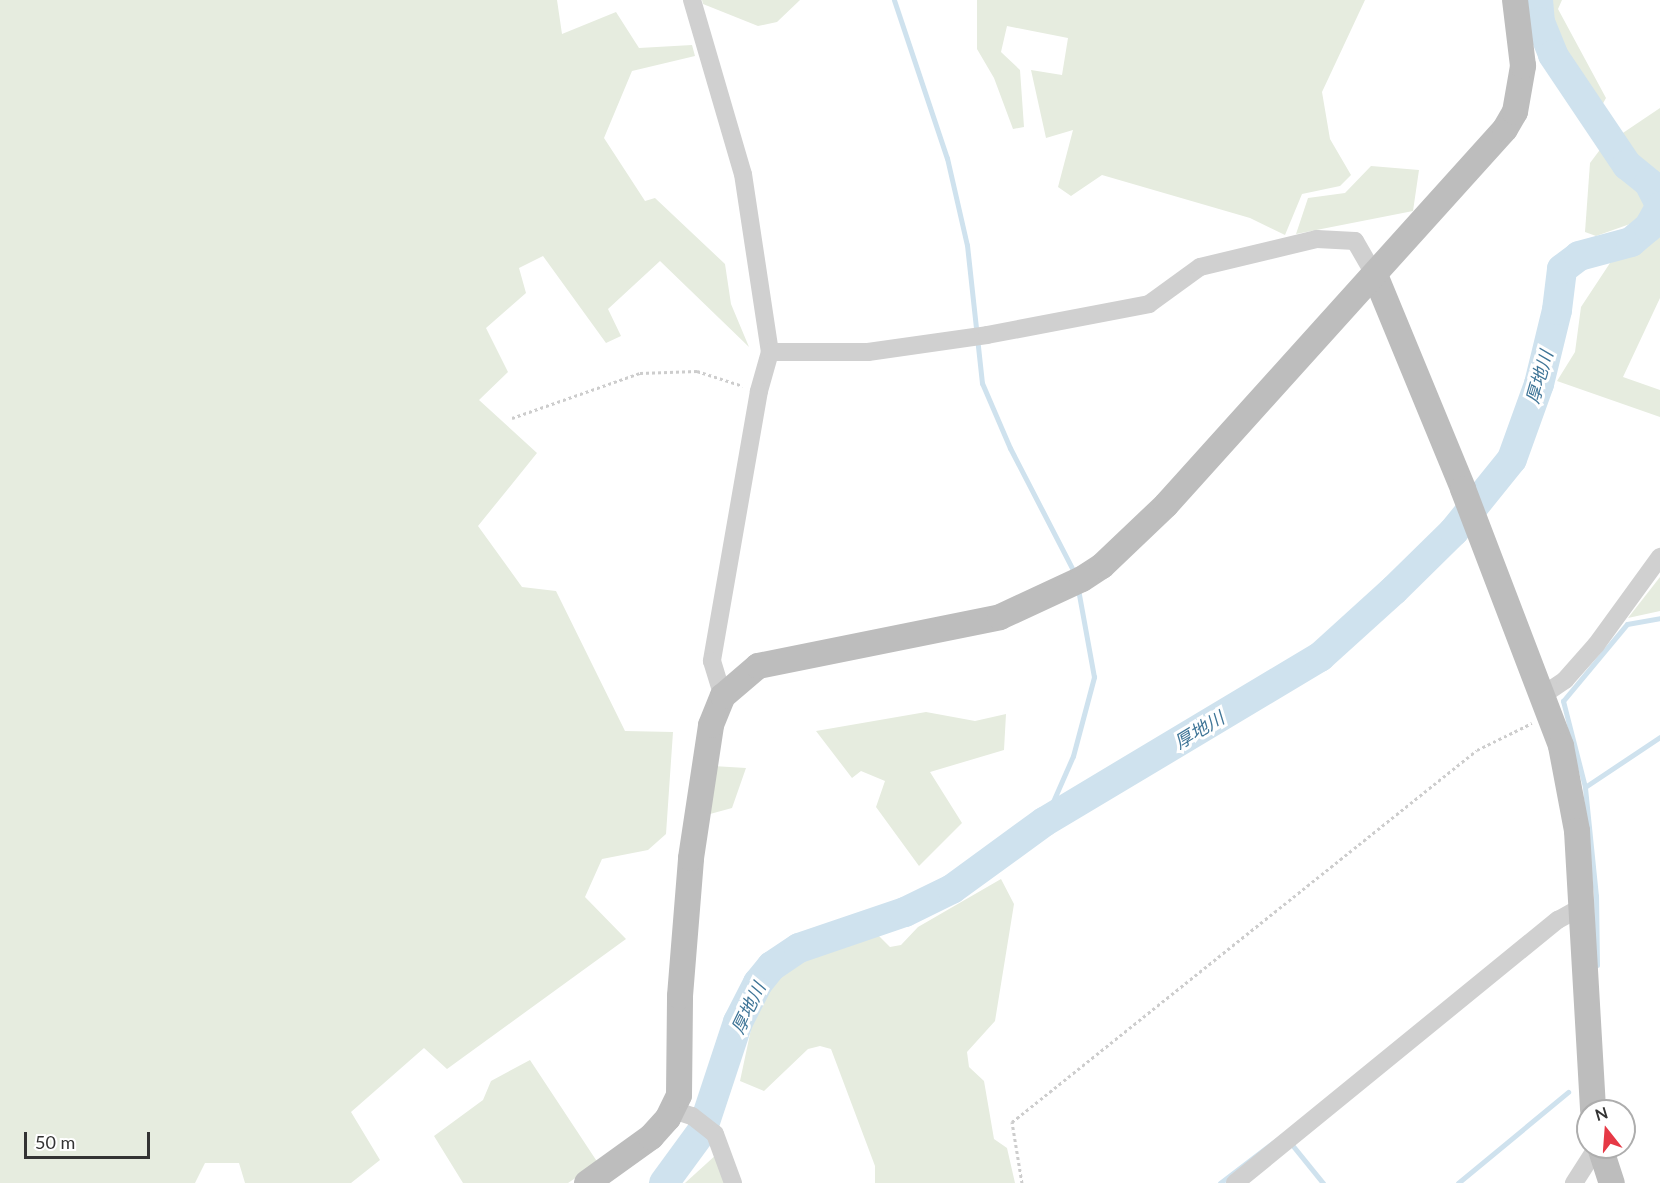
<!DOCTYPE html>
<meta charset="utf-8">
<style>
body{margin:0}
#map{position:relative;width:1660px;height:1183px;overflow:hidden;background:#fff;font-family:Lato,"Noto Sans JP",sans-serif}
div>[style]{position:absolute}
.green>*{inset:0;background:#e6ecdf}
.stream>*{height:5px;margin:-2.5px;padding:0 2.5px;transform-origin:2.5px;border-radius:2.5px;background:#cfe2ee}
.river>*{height:30px;margin:-15px;padding:0 15px;transform-origin:15px;border-radius:15px;background:#cfe2ee}
.path>*{height:3px;margin-top:-1.5px;transform-origin:0;background:repeating-linear-gradient(90deg,#cdcdcd 0 3px,transparent 0 6px)}
.street>*{height:18px;margin:-9px;padding:0 9px;transform-origin:9px;border-radius:9px;background:#d0d0d0}
.secondary>*{height:26px;margin:-13px;padding:0 13px;transform-origin:13px;border-radius:13px;background:#bdbdbd}
span{translate:-50% -50%;white-space:nowrap;text-align:center;line-height:1.15;-webkit-text-stroke:6px #fff;paint-order:stroke}
.water-label{font-size:18px;color:#3f7597;font-style:italic}
.north{position:absolute;left:1576px;top:1099px;width:60px;height:60px;box-sizing:border-box;background:#fff;border:2px solid #adadad;border-radius:50%;rotate:343deg;font-size:16px;font-weight:700;line-height:24px;text-align:center;color:#333}
.north::after{content:'';display:block;margin:auto;width:21px;height:27px;background:#e63946;clip-path:polygon(50% 0,100% 100%,50% 72%,0 100%)}
.scale{position:absolute;left:24px;top:1132px;width:126px;height:27px;box-sizing:border-box;border:3px solid #333;border-top:0;padding-left:8px;font-size:18px;line-height:21px;white-space:nowrap;color:#333;-webkit-text-stroke:4px #fff;paint-order:stroke}
</style>
<div id="map">
<div class="green">
<i style="clip-path:polygon(0 0,557px 0,562px 34px,616px 12px,639px 48px,692px 45px,695px 56px,632px 71px,604px 138px,645px 201px,655px 198px,725px 264px,731px 304px,749px 347px,660px 261px,608px 309px,621px 336px,606px 343px,543px 256px,519px 268px,526px 293px,486px 328px,508px 372px,479px 400px,537px 453px,478px 526px,522px 587px,556px 591px,625px 731px,673px 732px,666px 834px,648px 850px,602px 859px,585px 897px,626px 939px,447px 1069px,424px 1048px,351px 1112px,380px 1160px,351px 1183px,245px 1183px,239px 1163px,205px 1163px,195px 1183px,0 1183px)"></i>
<i style="clip-path:polygon(702px 0,800px 0,777px 22px,758px 26px,703px 4px)"></i>
<i style="clip-path:polygon(977px 0,1365px 0,1322px 92px,1330px 139px,1351px 175px,1340px 186px,1302px 194px,1285px 235px,1250px 218px,1102px 175px,1071px 196px,1058px 187px,1073px 130px,1046px 138px,1031px 70px,1062px 75px,1068px 38px,1007px 26px,1001px 52px,1020px 70px,1024px 127px,1013px 129px,994px 78px,977px 49px)"></i>
<i style="clip-path:polygon(1542px 0,1562px 0,1558px 9px,1606px 98px,1601px 107px,1588px 97px,1551px 38px)"></i>
<i style="clip-path:polygon(1660px 108px,1660px 199px,1630px 224px,1596px 236px,1585px 232px,1590px 163px,1602px 147px)"></i>
<i style="clip-path:polygon(1371px 166px,1419px 170px,1413px 211px,1296px 234px,1308px 198px,1345px 193px)"></i>
<i style="clip-path:polygon(1660px 237px,1660px 298px,1623px 377px,1660px 390px,1660px 417px,1557px 381px,1575px 352px,1581px 307px,1610px 263px)"></i>
<i style="clip-path:polygon(1660px 577px,1660px 611px,1628px 618px)"></i>
<i style="clip-path:polygon(926px 712px,975px 721px,1006px 714px,1004px 750px,930px 772px,962px 823px,919px 866px,876px 807px,885px 781px,861px 771px,852px 778px,816px 731px)"></i>
<i style="clip-path:polygon(713px 766px,746px 768px,732px 808px,710px 814px)"></i>
<i style="clip-path:polygon(1001px 879px,1014px 904px,995px 1021px,967px 1052px,969px 1067px,984px 1081px,994px 1139px,1007px 1148px,1015px 1183px,875px 1183px,875px 1166px,831px 1049px,820px 1046px,808px 1049px,764px 1091px,740px 1081px,757px 1001px,769px 979px,803px 953px,876px 933px,890px 947px,901px 945px,918px 927px)"></i>
<i style="clip-path:polygon(530px 1060px,598px 1163px,568px 1183px,463px 1183px,434px 1136px,483px 1100px,491px 1081px)"></i>
<i style="clip-path:polygon(717px 1154px,725px 1183px,685px 1183px)"></i>
</div>
<div class="stream">
<i style="left:894px;top:0;width:167px;rotate:71.5deg"></i>
<i style="left:947px;top:158px;width:89px;rotate:77.1deg"></i>
<i style="left:967px;top:245px;width:139px;rotate:83.8deg"></i>
<i style="left:982px;top:383px;width:71px;rotate:66.7deg"></i>
<i style="left:1010px;top:448px;width:142px;rotate:62.7deg"></i>
<i style="left:1585px;top:787px;width:89px;rotate:-104.3deg"></i>
<i style="left:1563px;top:701px;width:100px;rotate:-50.3deg"></i>
<i style="left:1627px;top:624px;width:34px;rotate:-10deg"></i>
<i style="left:1044px;top:822px;width:72px;rotate:-66.3deg"></i>
<i style="left:1073px;top:756px;width:82px;rotate:-75.1deg"></i>
<i style="left:1094px;top:677px;width:89px;rotate:-100.3deg"></i>
<i style="left:1597px;top:965px;width:69px;rotate:-90.8deg"></i>
<i style="left:1596px;top:896px;width:110px;rotate:-95.8deg"></i>
<i style="left:1585px;top:787px;width:90px;rotate:-33.7deg"></i>
<i style="left:1293px;top:1146px;width:48px;rotate:51deg"></i>
<i style="left:1220px;top:1183px;width:79px;rotate:-37.3deg"></i>
<i style="left:1458px;top:1183px;width:143px;rotate:-39.6deg"></i>
</div>
<div class="river">
<i style="left:1538px;top:0;width:22px;rotate:85deg"></i>
<i style="left:1540px;top:22px;width:35px;rotate:68deg"></i>
<i style="left:1553px;top:55px;width:133px;rotate:56.1deg"></i>
<i style="left:1627px;top:165px;width:28px;rotate:39deg"></i>
<i style="left:1649px;top:183px;width:25px;rotate:63deg"></i>
<i style="left:664px;top:1183px;width:64px;rotate:-53.8deg"></i>
<i style="left:702px;top:1131px;width:115px;rotate:-71.7deg"></i>
<i style="left:738px;top:1022px;width:44px;rotate:-62.9deg"></i>
<i style="left:758px;top:983px;width:22px;rotate:-51deg"></i>
<i style="left:772px;top:966px;width:32px;rotate:-34deg"></i>
<i style="left:799px;top:948px;width:112px;rotate:-18.8deg"></i>
<i style="left:905px;top:912px;width:52px;rotate:-26.1deg"></i>
<i style="left:952px;top:889px;width:114px;rotate:-36.1deg"></i>
<i style="left:1044px;top:822px;width:322px;rotate:-30.9deg"></i>
<i style="left:1320px;top:657px;width:100px;rotate:-42.2deg"></i>
<i style="left:1394px;top:590px;width:84px;rotate:-44.5deg"></i>
<i style="left:1454px;top:531px;width:92px;rotate:-51.1deg"></i>
<i style="left:1512px;top:459px;width:80px;rotate:-70.2deg"></i>
<i style="left:1539px;top:384px;width:76px;rotate:-76.3deg"></i>
<i style="left:1557px;top:310px;width:41px;rotate:-83deg"></i>
<i style="left:1562px;top:269px;width:21px;rotate:-37deg"></i>
<i style="left:1579px;top:256px;width:54px;rotate:-15.1deg"></i>
<i style="left:1631px;top:242px;width:23px;rotate:-40deg"></i>
<i style="left:1649px;top:227px;width:23px;rotate:-61deg"></i>
</div>
<div class="path">
<i style="left:512px;top:418px;width:136px;rotate:-19.4deg"></i>
<i style="left:640px;top:373px;width:57px;rotate:-2deg"></i>
<i style="left:697px;top:371px;width:48px;rotate:18.1deg"></i>
<i style="left:1022px;top:1183px;width:62px;rotate:-99.3deg"></i>
<i style="left:1012px;top:1122px;width:595px;rotate:-38.66deg"></i>
<i style="left:1477px;top:750px;width:61px;rotate:-26.1deg"></i>
</div>
<div class="street">
<i style="left:692px;top:0;width:181px;rotate:73.7deg"></i>
<i style="left:743px;top:174px;width:180px;rotate:81.4deg"></i>
<i style="left:770px;top:352px;width:41px;rotate:105.8deg"></i>
<i style="left:759px;top:391px;width:274px;rotate:99.9deg"></i>
<i style="left:712px;top:661px;width:37px;rotate:73deg"></i>
<i style="left:770px;top:352px;width:98px"></i>
<i style="left:868px;top:352px;width:120px;rotate:-8.1deg"></i>
<i style="left:987px;top:335px;width:165px;rotate:-10.8deg"></i>
<i style="left:1149px;top:304px;width:63px;rotate:-36deg"></i>
<i style="left:1200px;top:267px;width:120px;rotate:-13.5deg"></i>
<i style="left:1317px;top:239px;width:38px;rotate:3deg"></i>
<i style="left:1355px;top:241px;width:39px;rotate:60deg"></i>
<i style="left:1543px;top:695px;width:27px;rotate:-34deg"></i>
<i style="left:1565px;top:680px;width:47px;rotate:-48.5deg"></i>
<i style="left:1596px;top:645px;width:109px;rotate:-54deg"></i>
<i style="left:673px;top:1110px;width:20px;rotate:18deg"></i>
<i style="left:692px;top:1116px;width:29px;rotate:38deg"></i>
<i style="left:715px;top:1134px;width:52px;rotate:69.8deg"></i>
<i style="left:1235px;top:1183px;width:417px;rotate:-39.2deg"></i>
<i style="left:1558px;top:920px;width:29px;rotate:-29deg"></i>
<i style="left:1574px;top:1183px;width:43px;rotate:-57.4deg"></i>
</div>
<div class="secondary">
<i style="left:1375px;top:275px;width:231px;rotate:67.6deg"></i>
<i style="left:1463px;top:489px;width:275px;rotate:69.1deg"></i>
<i style="left:1561px;top:746px;width:86px;rotate:79.3deg"></i>
<i style="left:1577px;top:831px;width:280px;rotate:86.7deg"></i>
<i style="left:1600px;top:1147px;width:38px;rotate:72deg"></i>
<i style="left:587px;top:1183px;width:79px;rotate:-35.7deg"></i>
<i style="left:651px;top:1137px;width:25px;rotate:-48deg"></i>
<i style="left:668px;top:1118px;width:25px;rotate:-64deg"></i>
<i style="left:679px;top:1095px;width:99px;rotate:-89.4deg"></i>
<i style="left:680px;top:996px;width:138px;rotate:-85.4deg"></i>
<i style="left:691px;top:858px;width:134px;rotate:-81.4deg"></i>
<i style="left:711px;top:725px;width:31px;rotate:-68deg"></i>
<i style="left:723px;top:696px;width:46px;rotate:-40.6deg"></i>
<i style="left:758px;top:666px;width:247px;rotate:-11.4deg"></i>
<i style="left:1000px;top:617px;width:90px;rotate:-24.9deg"></i>
<i style="left:1082px;top:579px;width:24px;rotate:-33deg"></i>
<i style="left:1102px;top:566px;width:88px;rotate:-43.6deg"></i>
<i style="left:1166px;top:505px;width:506px;rotate:-47.96deg"></i>
<i style="left:1505px;top:129px;width:20px;rotate:-60deg"></i>
<i style="left:1515px;top:112px;width:47px;rotate:-80.1deg"></i>
<i style="left:1523px;top:66px;width:66px;rotate:-96.9deg"></i>
</div>
<div class="water-label">
<span style="left:1539px;top:377px;rotate:-74deg">厚地川</span>
<span style="left:1199px;top:730px;rotate:-31deg">厚地川</span>
<span style="left:748px;top:1008px;rotate:-64deg">厚地川</span>
</div>
<div class="north">N</div>
<div class="scale">50 m</div>
</div>
